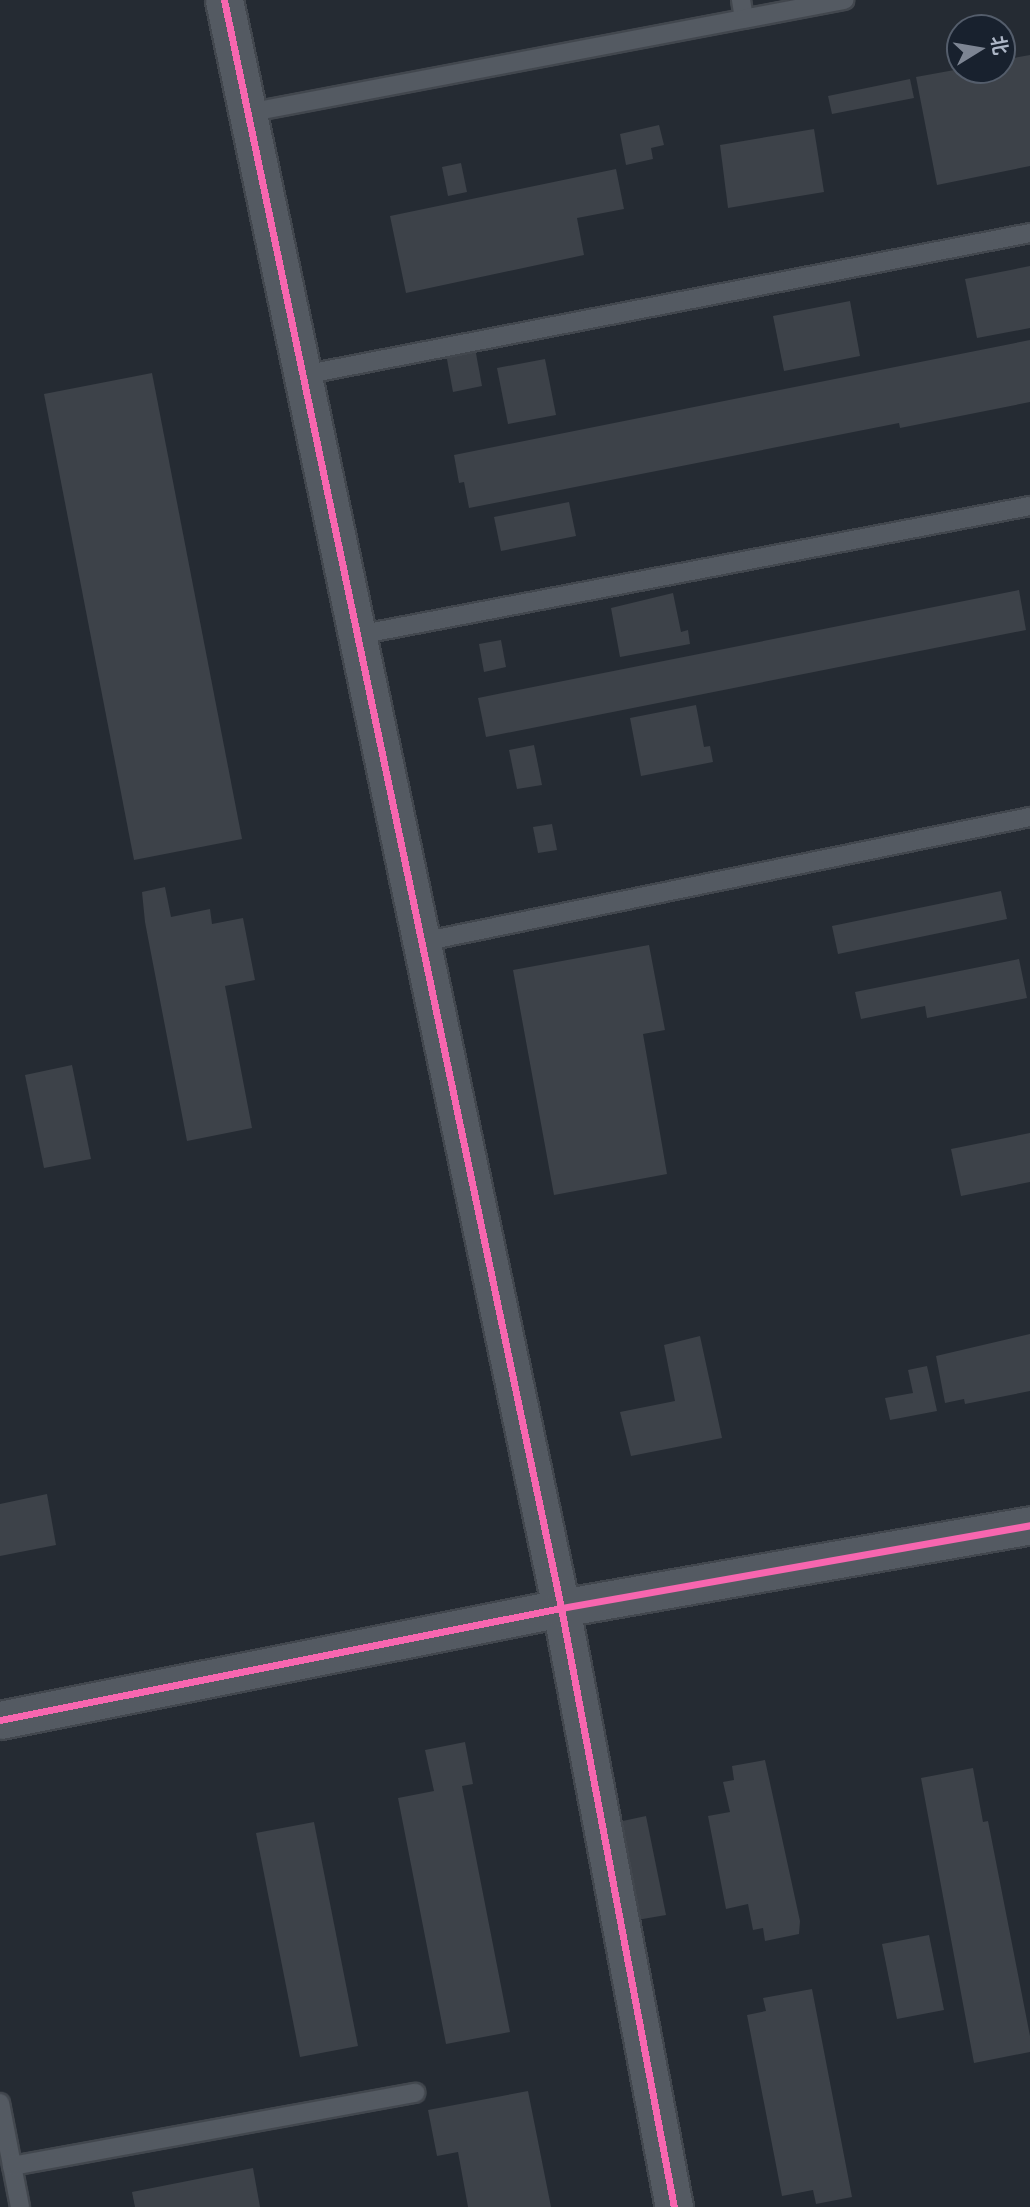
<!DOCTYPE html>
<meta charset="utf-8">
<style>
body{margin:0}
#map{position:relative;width:1030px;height:2207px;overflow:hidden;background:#252b33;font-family:Lato,"Noto Sans SC",sans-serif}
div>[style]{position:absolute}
.building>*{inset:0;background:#3d4249}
.roads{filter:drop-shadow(2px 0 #42474e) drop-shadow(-2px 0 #42474e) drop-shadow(0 2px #42474e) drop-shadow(0 -2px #42474e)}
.lane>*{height:18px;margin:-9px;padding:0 9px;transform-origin:9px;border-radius:9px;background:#545a62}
.street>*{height:37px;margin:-18.5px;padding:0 18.5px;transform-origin:18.5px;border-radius:18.5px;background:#545a62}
.cycleway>*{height:7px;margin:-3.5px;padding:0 3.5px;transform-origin:3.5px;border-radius:3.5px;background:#f766af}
span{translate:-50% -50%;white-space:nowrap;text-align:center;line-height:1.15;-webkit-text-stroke:7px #18212e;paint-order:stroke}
.north{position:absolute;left:946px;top:14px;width:70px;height:70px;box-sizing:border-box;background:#18212e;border:2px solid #545d6b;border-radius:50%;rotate:79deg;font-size:19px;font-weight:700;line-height:28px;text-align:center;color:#adb6c6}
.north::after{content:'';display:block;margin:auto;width:24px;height:32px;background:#7d8593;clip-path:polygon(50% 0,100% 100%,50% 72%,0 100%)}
</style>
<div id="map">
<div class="building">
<i style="clip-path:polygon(1030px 55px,1030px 166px,937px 185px,916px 77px,960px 69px,1002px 70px,1002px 60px)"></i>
<i style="clip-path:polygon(910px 79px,914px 98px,832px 114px,828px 96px)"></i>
<i style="clip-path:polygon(659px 125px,664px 145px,651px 148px,653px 159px,626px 165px,620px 134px)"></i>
<i style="clip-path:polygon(814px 129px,824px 192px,728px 208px,720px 145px)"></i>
<i style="clip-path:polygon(461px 163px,467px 192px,448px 196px,442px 167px)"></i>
<i style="clip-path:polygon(616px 169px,624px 209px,577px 218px,584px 255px,406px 293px,390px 216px)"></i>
<i style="clip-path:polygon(1030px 266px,1030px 328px,977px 338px,965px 279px)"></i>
<i style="clip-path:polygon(850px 301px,860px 356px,784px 371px,773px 316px)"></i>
<i style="clip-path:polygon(1030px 340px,1030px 402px,900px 428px,899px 423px,469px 508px,464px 482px,459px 483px,454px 455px)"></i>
<i style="clip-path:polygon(475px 348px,482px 386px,453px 392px,446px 354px)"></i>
<i style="clip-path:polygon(545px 359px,556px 415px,508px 424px,497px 368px)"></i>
<i style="clip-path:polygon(152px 373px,242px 839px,134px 860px,44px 394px)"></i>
<i style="clip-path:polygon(569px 502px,576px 536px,501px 551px,494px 517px)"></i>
<i style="clip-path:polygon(1019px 590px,1026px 630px,486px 737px,478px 698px)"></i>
<i style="clip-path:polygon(673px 593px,681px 632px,688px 630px,690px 644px,620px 657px,611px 608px)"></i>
<i style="clip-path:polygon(501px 640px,506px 667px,484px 672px,479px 644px)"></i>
<i style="clip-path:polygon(696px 705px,704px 747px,710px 746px,713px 762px,641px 776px,630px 718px)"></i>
<i style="clip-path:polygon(534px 745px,542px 785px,517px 789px,509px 750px)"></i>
<i style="clip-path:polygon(552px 824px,557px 850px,538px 853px,533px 827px)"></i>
<i style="clip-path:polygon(165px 887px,171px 917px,210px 909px,212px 924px,243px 918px,255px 980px,225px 986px,252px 1128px,187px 1141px,145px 922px,142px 892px)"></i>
<i style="clip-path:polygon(1001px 891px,1007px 919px,838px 954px,832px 926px)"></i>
<i style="clip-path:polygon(649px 945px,665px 1030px,643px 1034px,667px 1174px,554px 1195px,513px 970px)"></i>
<i style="clip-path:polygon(1019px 959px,1027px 998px,927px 1018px,925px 1006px,861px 1019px,855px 992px)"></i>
<i style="clip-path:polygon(72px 1065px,91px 1159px,44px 1168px,25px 1075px)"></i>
<i style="clip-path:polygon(1030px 1133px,1030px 1182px,961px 1196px,951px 1149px)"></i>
<i style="clip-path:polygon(1030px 1334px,1030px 1391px,965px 1404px,964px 1399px,945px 1403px,936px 1356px)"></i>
<i style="clip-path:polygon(700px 1336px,722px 1438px,631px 1456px,620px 1412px,675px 1401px,664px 1345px)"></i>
<i style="clip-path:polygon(927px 1366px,937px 1411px,890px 1420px,885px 1398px,913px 1393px,908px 1370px)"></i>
<i style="clip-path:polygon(47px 1494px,56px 1545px,0 1556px,0 1504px)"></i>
<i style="clip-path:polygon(465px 1742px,473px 1784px,462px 1786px,510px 2032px,446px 2044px,398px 1798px,434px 1791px,425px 1750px)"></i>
<i style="clip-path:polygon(765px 1760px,800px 1921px,799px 1934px,765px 1941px,763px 1928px,753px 1930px,748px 1904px,726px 1909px,708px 1816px,730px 1812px,723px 1782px,734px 1780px,732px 1766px)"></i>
<i style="clip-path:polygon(973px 1768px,983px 1822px,988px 1821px,1030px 2036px,1030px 2052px,974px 2063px,921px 1778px)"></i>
<i style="clip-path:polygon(646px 1816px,666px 1915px,637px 1920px,618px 1822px)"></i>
<i style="clip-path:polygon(314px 1822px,358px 2046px,300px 2057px,256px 1833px)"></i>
<i style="clip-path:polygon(929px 1935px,944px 2010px,897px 2019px,882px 1944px)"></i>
<i style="clip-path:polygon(812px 1989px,852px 2197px,816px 2204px,813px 2190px,782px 2196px,747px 2015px,766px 2011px,763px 1998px)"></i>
<i style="clip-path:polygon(528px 2091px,551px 2207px,468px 2207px,458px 2152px,437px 2156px,428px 2110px)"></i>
<i style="clip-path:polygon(253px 2168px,260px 2207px,135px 2207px,132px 2192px)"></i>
</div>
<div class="roads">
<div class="lane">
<i style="left:741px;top:0;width:19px;rotate:81deg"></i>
<i style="left:247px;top:113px;width:608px;rotate:-10.72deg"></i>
<i style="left:303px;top:375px;width:741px;rotate:-11.05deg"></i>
<i style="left:358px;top:635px;width:684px;rotate:-10.87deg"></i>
<i style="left:422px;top:942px;width:621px;rotate:-11.62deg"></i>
<i style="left:0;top:2103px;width:106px;rotate:79.1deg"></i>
<i style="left:12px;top:2166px;width:410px;rotate:-10.3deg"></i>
</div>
<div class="street">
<i style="left:224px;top:0;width:1643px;rotate:78.16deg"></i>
<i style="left:561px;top:1608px;width:610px;rotate:79.32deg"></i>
<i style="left:0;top:1720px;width:572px;rotate:-11.29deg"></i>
<i style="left:561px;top:1608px;width:476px;rotate:-10deg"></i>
</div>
</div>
<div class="cycleway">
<i style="left:224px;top:0;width:1643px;rotate:78.16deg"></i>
<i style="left:561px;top:1608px;width:610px;rotate:79.32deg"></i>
<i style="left:0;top:1720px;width:572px;rotate:-11.29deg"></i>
<i style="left:561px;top:1608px;width:476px;rotate:-10deg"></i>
</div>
<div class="north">北</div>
</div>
